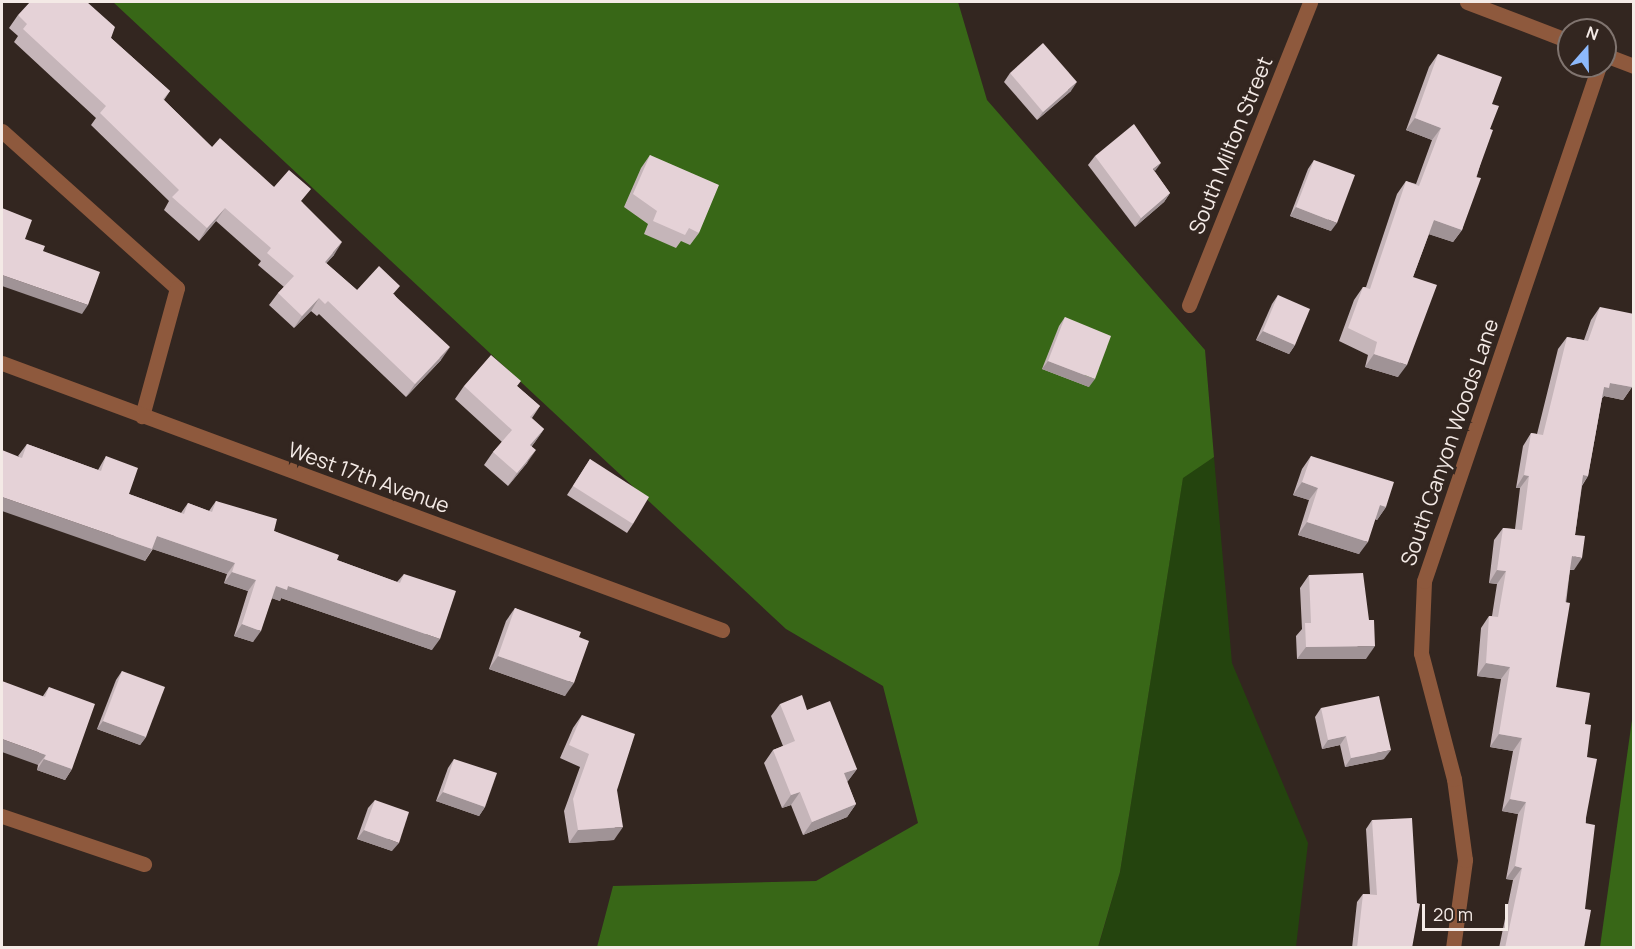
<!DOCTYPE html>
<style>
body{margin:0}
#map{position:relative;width:1635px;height:949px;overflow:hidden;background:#332620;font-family:Manrope,sans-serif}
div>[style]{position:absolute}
.green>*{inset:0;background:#24440e}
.forest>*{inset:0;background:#386717}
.street>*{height:15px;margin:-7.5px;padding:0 7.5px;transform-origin:7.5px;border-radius:7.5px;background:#8e593d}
.wall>*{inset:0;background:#c5b5b9}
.shaded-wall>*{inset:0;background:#a09396}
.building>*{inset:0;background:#e5d2d7}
span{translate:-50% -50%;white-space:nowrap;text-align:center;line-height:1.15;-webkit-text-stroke:6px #332620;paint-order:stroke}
.street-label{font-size:21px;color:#f4eae6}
.frame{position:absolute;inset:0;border:3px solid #f4eae6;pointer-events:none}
.north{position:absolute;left:1557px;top:18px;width:60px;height:60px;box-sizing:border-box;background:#332620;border:2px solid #80746f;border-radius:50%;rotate:20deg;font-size:16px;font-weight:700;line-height:24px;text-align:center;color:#f4eae6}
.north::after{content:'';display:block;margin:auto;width:21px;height:27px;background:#8db9fc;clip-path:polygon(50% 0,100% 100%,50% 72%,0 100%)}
.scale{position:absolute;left:1422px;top:904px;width:86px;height:27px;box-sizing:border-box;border:3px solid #f4eae6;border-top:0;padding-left:8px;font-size:18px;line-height:21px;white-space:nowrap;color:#f4eae6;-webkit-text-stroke:4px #332620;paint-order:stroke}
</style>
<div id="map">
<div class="green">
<i style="clip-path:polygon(1214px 457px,1232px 663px,1308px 843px,1296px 947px,1098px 948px,1120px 872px,1183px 477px)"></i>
</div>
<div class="forest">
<i style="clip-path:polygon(113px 2px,958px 2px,987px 100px,1205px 350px,1214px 457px,1183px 478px,1120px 872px,1098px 947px,597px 947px,613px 886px,816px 881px,918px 823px,883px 686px,786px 629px)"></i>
<i style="clip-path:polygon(1633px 713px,1633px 947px,1600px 947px)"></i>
</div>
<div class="street">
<i style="left:1467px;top:2px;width:109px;rotate:20.9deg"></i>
<i style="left:1605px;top:55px;width:31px;rotate:21deg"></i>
<i style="left:2px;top:131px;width:235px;rotate:41.9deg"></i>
<i style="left:177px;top:288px;width:133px;rotate:105.3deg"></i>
<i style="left:1189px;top:305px;width:326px;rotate:-68.2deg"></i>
<i style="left:2px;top:363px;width:768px;rotate:20.35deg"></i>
<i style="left:2px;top:816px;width:150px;rotate:18.7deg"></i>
<i style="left:1453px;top:948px;width:89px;rotate:-82.2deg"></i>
<i style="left:1465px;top:860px;width:82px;rotate:-97.7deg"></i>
<i style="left:1454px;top:779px;width:130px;rotate:-104.7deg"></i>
<i style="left:1421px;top:653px;width:72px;rotate:-87.6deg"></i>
<i style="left:1424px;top:581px;width:544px;rotate:-71.23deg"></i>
</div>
<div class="wall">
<i style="clip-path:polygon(18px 15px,111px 38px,170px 91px,164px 100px,212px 147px,274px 187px,302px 202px,334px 255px,326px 263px,357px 290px,394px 294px,441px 360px,406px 397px,319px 314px,317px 316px,311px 311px,294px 328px,269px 305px,278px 293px,284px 287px,258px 265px,261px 261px,216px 221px,199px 241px,164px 210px,169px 201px,91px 125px,96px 118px,14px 42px,18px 36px,9px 28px)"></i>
<i style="clip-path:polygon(1438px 54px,1492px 104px,1490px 129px,1462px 230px,1453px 242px,1429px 234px,1413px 277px,1398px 377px,1365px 367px,1368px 355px,1339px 341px,1354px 300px,1363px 287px,1366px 287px,1397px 194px,1406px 181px,1416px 184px,1432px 140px,1406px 130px,1429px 67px)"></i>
<i style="clip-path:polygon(1010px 73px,1071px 91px,1037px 120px,1004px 82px)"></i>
<i style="clip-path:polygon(650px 155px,699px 233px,690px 245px,681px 241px,676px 248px,644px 234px,648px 224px,624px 207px,641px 168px)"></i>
<i style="clip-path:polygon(1095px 156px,1155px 172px,1170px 193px,1164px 202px,1135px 227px,1088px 165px)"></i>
<i style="clip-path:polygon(1314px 160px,1331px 231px,1290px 216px,1308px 169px)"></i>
<i style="clip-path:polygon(1278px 295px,1295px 345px,1289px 354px,1256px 340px,1272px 304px)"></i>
<i style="clip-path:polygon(1600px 307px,1632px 387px,1623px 400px,1604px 396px,1602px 398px,1588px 476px,1582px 486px,1575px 535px,1574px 570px,1570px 570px,1556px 687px,1585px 724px,1587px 757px,1584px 948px,1499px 948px,1513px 880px,1506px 879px,1518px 814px,1502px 811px,1513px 751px,1490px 747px,1501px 679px,1477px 676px,1481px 628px,1489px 616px,1492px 616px,1497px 584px,1489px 583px,1494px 540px,1503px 528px,1515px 529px,1520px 488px,1516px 488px,1523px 446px,1531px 433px,1537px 434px,1558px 349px,1567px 337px,1584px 340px,1591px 320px)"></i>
<i style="clip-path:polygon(1065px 317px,1089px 387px,1042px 369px,1059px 326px)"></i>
<i style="clip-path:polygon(464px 386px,517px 386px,540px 406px,532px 418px,544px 429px,532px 446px,527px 463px,508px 486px,484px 465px,493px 452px,502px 442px,455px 399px)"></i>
<i style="clip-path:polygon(27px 444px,98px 470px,106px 456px,129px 494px,181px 513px,188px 503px,209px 511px,216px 501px,274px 531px,337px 560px,397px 582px,404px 574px,432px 650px,281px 598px,280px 601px,272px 598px,253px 642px,234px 636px,248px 591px,224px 583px,227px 574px,153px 549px,145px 561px,18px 456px)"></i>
<i style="clip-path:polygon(1311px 456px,1386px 507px,1377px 520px,1375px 519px,1359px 554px,1298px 535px,1309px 500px,1293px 495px,1302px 469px)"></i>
<i style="clip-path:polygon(590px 459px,633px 524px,627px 533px,567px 495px)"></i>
<i style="clip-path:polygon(1309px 575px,1366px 659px,1297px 659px,1296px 636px,1302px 629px,1300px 588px)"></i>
<i style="clip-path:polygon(515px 608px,579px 637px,565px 696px,489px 669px,506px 621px)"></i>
<i style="clip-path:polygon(122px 671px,146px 737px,140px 745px,97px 729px,116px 680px)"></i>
<i style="clip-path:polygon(49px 687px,72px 769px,65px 780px,37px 770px,38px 765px,43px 696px)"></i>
<i style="clip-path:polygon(780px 704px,807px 710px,857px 769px,847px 782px,856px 804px,847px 817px,803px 835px,791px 805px,782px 808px,764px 763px,773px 750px,783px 746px,771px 716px)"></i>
<i style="clip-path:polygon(1321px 708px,1384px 759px,1345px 767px,1340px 745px,1322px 749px,1315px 717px)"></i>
<i style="clip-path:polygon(582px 715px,617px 790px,614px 840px,569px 843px,564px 811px,580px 767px,560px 758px,573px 728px)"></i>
<i style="clip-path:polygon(454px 759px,485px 807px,479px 816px,436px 801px,448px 768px)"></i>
<i style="clip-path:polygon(375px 800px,392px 851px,357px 839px,368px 808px)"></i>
<i style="clip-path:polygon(1372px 820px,1412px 948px,1352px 948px,1357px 902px,1363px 894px,1370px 894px,1366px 829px)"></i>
</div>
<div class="shaded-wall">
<i style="clip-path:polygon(1077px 82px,1071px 91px,1037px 120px,1043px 112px)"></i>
<i style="clip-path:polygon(1415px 118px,1441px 128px,1432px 140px,1406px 130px)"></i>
<i style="clip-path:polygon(1161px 163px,1155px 171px,1153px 169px)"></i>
<i style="clip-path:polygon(1170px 193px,1164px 202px,1135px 227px,1141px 218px)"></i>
<i style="clip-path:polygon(1296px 207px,1337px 223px,1331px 231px,1290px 216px)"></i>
<i style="clip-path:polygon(225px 208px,216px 221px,199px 241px,207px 228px)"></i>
<i style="clip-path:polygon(1434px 220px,1462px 230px,1453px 242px,1425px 233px)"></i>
<i style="clip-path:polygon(342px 242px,334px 255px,316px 275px,325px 262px)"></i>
<i style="clip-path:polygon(2px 275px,88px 305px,82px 314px,2px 286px)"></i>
<i style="clip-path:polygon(319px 298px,311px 311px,294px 328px,302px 316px)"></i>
<i style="clip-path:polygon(1263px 331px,1295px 345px,1289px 354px,1256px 340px)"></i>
<i style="clip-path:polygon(450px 347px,441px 360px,406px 397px,415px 384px)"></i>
<i style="clip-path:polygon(1374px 354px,1407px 365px,1398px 377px,1365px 367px)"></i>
<i style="clip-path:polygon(1048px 361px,1095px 379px,1089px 387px,1042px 369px)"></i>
<i style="clip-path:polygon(1610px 383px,1632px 387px,1623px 400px,1604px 396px,1600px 401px,1604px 387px)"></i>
<i style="clip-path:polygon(544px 429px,535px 442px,522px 458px,530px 445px)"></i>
<i style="clip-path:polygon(536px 450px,527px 463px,508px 486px,517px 473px)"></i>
<i style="clip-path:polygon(1524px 475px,1529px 476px,1520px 488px,1516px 488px)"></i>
<i style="clip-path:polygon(1583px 475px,1588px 476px,1579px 489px)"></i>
<i style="clip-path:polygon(1302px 482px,1318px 488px,1309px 500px,1293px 495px)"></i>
<i style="clip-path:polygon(2px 497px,152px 549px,145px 561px,2px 511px)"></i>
<i style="clip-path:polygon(1380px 505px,1386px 507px,1377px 520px,1371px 517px)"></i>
<i style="clip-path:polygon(1307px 522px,1368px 542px,1359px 554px,1298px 535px)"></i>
<i style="clip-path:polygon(157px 536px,235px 563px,227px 574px,149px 548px)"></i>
<i style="clip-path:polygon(1572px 556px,1582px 558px,1574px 570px,1563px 569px)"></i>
<i style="clip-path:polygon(1497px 570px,1506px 571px,1497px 584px,1489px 583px)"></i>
<i style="clip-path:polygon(232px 572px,256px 580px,248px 591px,224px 583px)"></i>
<i style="clip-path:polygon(276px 586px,288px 586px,440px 639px,432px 650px,281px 598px,280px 601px,268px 597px)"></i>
<i style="clip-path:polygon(242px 624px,261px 631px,253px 642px,234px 636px)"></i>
<i style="clip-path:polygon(1375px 646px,1366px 659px,1297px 659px,1306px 647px)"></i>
<i style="clip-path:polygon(498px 656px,574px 683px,565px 696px,489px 669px)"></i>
<i style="clip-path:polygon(1486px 663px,1510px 667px,1501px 679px,1477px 676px)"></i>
<i style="clip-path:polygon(103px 721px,146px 737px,140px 745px,97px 729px)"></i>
<i style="clip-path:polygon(1499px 734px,1522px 738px,1513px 751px,1490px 747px)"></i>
<i style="clip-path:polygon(1346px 736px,1340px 745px,1322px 749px,1328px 740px)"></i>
<i style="clip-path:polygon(2px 739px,46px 755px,38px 765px,2px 752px)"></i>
<i style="clip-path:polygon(1391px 750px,1384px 759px,1345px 767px,1351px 758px)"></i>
<i style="clip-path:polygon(44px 759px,72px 769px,65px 780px,37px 770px)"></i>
<i style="clip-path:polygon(857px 769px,848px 781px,835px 786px,844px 773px)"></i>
<i style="clip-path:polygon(443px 792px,485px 807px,479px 816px,436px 801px)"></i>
<i style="clip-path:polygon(800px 792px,791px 805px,782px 808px,791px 795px)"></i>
<i style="clip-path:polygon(1510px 799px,1526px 802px,1518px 814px,1502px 811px)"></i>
<i style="clip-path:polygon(856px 804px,847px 817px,803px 835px,812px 822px)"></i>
<i style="clip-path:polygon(623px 827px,614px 840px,569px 843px,578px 830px)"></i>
<i style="clip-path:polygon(364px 830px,399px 843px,392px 851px,357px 839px)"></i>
<i style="clip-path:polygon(1515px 866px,1522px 868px,1513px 880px,1506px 879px)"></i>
</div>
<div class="building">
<i style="clip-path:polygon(30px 2px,87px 2px,115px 27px,111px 38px,170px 91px,163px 99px,212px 147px,220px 138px,274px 187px,289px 170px,311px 189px,301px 201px,342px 242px,325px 262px,357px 290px,379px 266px,400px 286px,393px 294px,450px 347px,415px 384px,328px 301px,325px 304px,319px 298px,302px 316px,278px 293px,294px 276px,267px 253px,271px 248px,225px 208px,207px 228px,172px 197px,179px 190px,100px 113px,106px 106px,23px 29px,27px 24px,18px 15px)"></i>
<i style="clip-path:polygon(1043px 43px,1077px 82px,1043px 112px,1010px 73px)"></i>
<i style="clip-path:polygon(1438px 54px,1502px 77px,1492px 104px,1499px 106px,1490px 129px,1493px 130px,1476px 177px,1481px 178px,1462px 230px,1434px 220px,1413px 277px,1437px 285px,1407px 365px,1374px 354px,1377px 342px,1348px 328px,1363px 287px,1370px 289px,1406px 181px,1419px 186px,1441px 128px,1415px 118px)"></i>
<i style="clip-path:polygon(1134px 124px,1161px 163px,1153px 169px,1170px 193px,1141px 218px,1095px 156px)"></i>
<i style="clip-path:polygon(650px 155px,719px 185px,699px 233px,689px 228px,685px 235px,653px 221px,657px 211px,633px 194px)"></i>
<i style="clip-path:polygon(1314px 160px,1355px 175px,1337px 223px,1296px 207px)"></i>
<i style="clip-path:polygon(2px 208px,32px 220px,25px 239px,45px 246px,43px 251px,100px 272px,88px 305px,2px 275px)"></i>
<i style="clip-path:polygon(1278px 295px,1310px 309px,1295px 345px,1263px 331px)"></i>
<i style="clip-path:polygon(1600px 307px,1634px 314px,1634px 380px,1632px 387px,1610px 383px,1609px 388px,1604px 387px,1588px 476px,1583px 475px,1575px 535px,1585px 536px,1582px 558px,1572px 556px,1565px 602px,1570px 603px,1556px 687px,1590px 693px,1585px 724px,1591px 725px,1587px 757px,1597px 759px,1585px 823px,1595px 825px,1585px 909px,1591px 910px,1584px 948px,1505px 948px,1522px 868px,1515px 866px,1526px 802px,1510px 799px,1522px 738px,1499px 734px,1510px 667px,1486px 663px,1489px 616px,1498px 617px,1506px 571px,1497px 570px,1503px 528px,1522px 530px,1529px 476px,1524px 475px,1531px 433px,1543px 435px,1567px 337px,1588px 341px)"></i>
<i style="clip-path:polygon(1065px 317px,1111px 336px,1095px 379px,1048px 361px)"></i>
<i style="clip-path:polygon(491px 355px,521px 381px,517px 386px,540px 406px,530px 417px,544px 429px,530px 445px,536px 450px,517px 473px,493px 452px,512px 430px,464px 386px)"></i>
<i style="clip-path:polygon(27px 444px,101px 471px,106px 456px,138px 468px,129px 494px,184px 514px,188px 503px,212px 512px,216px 501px,277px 519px,274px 531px,339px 555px,337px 560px,400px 583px,404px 574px,456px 591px,440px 639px,288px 586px,287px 590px,276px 586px,261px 631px,242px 624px,256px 580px,232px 572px,235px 563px,157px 536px,152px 549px,2px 497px,2px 450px,22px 458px)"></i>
<i style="clip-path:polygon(1311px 456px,1394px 482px,1386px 507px,1380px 505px,1368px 542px,1307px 522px,1318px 488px,1302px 482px)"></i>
<i style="clip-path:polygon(590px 459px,649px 497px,633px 524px,573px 486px)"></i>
<i style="clip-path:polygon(1363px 573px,1369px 620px,1374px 620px,1375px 646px,1306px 647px,1305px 623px,1311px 623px,1309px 575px)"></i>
<i style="clip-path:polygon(515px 608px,581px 632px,579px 637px,589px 641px,574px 683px,498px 656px)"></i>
<i style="clip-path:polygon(122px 671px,165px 687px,146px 737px,103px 721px)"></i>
<i style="clip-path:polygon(2px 681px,45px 697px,49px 687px,95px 704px,72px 769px,44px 759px,46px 755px,2px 739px)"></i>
<i style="clip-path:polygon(802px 695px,807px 710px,830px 701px,857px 769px,844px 773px,856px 804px,812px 822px,800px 792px,791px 795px,773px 750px,795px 741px,780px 704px)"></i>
<i style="clip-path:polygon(1379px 696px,1391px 750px,1351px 758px,1346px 736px,1328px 740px,1321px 708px)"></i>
<i style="clip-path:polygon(582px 715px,635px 734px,617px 790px,623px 827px,578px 830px,573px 799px,589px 754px,569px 745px)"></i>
<i style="clip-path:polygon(454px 759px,497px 773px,485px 807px,443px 792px)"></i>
<i style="clip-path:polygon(375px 800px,409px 812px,399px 843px,364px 830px)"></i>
<i style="clip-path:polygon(1412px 818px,1417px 903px,1420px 904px,1412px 948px,1357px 948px,1363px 894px,1377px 895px,1372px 820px)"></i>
</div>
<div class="street-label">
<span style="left:1230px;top:145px;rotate:-68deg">South Milton Street</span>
<span style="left:1449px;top:442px;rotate:-71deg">South Canyon Woods Lane</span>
<span style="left:369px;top:477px;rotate:20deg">West 17th Avenue</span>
</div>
<div class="frame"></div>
<div class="north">N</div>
<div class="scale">20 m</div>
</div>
